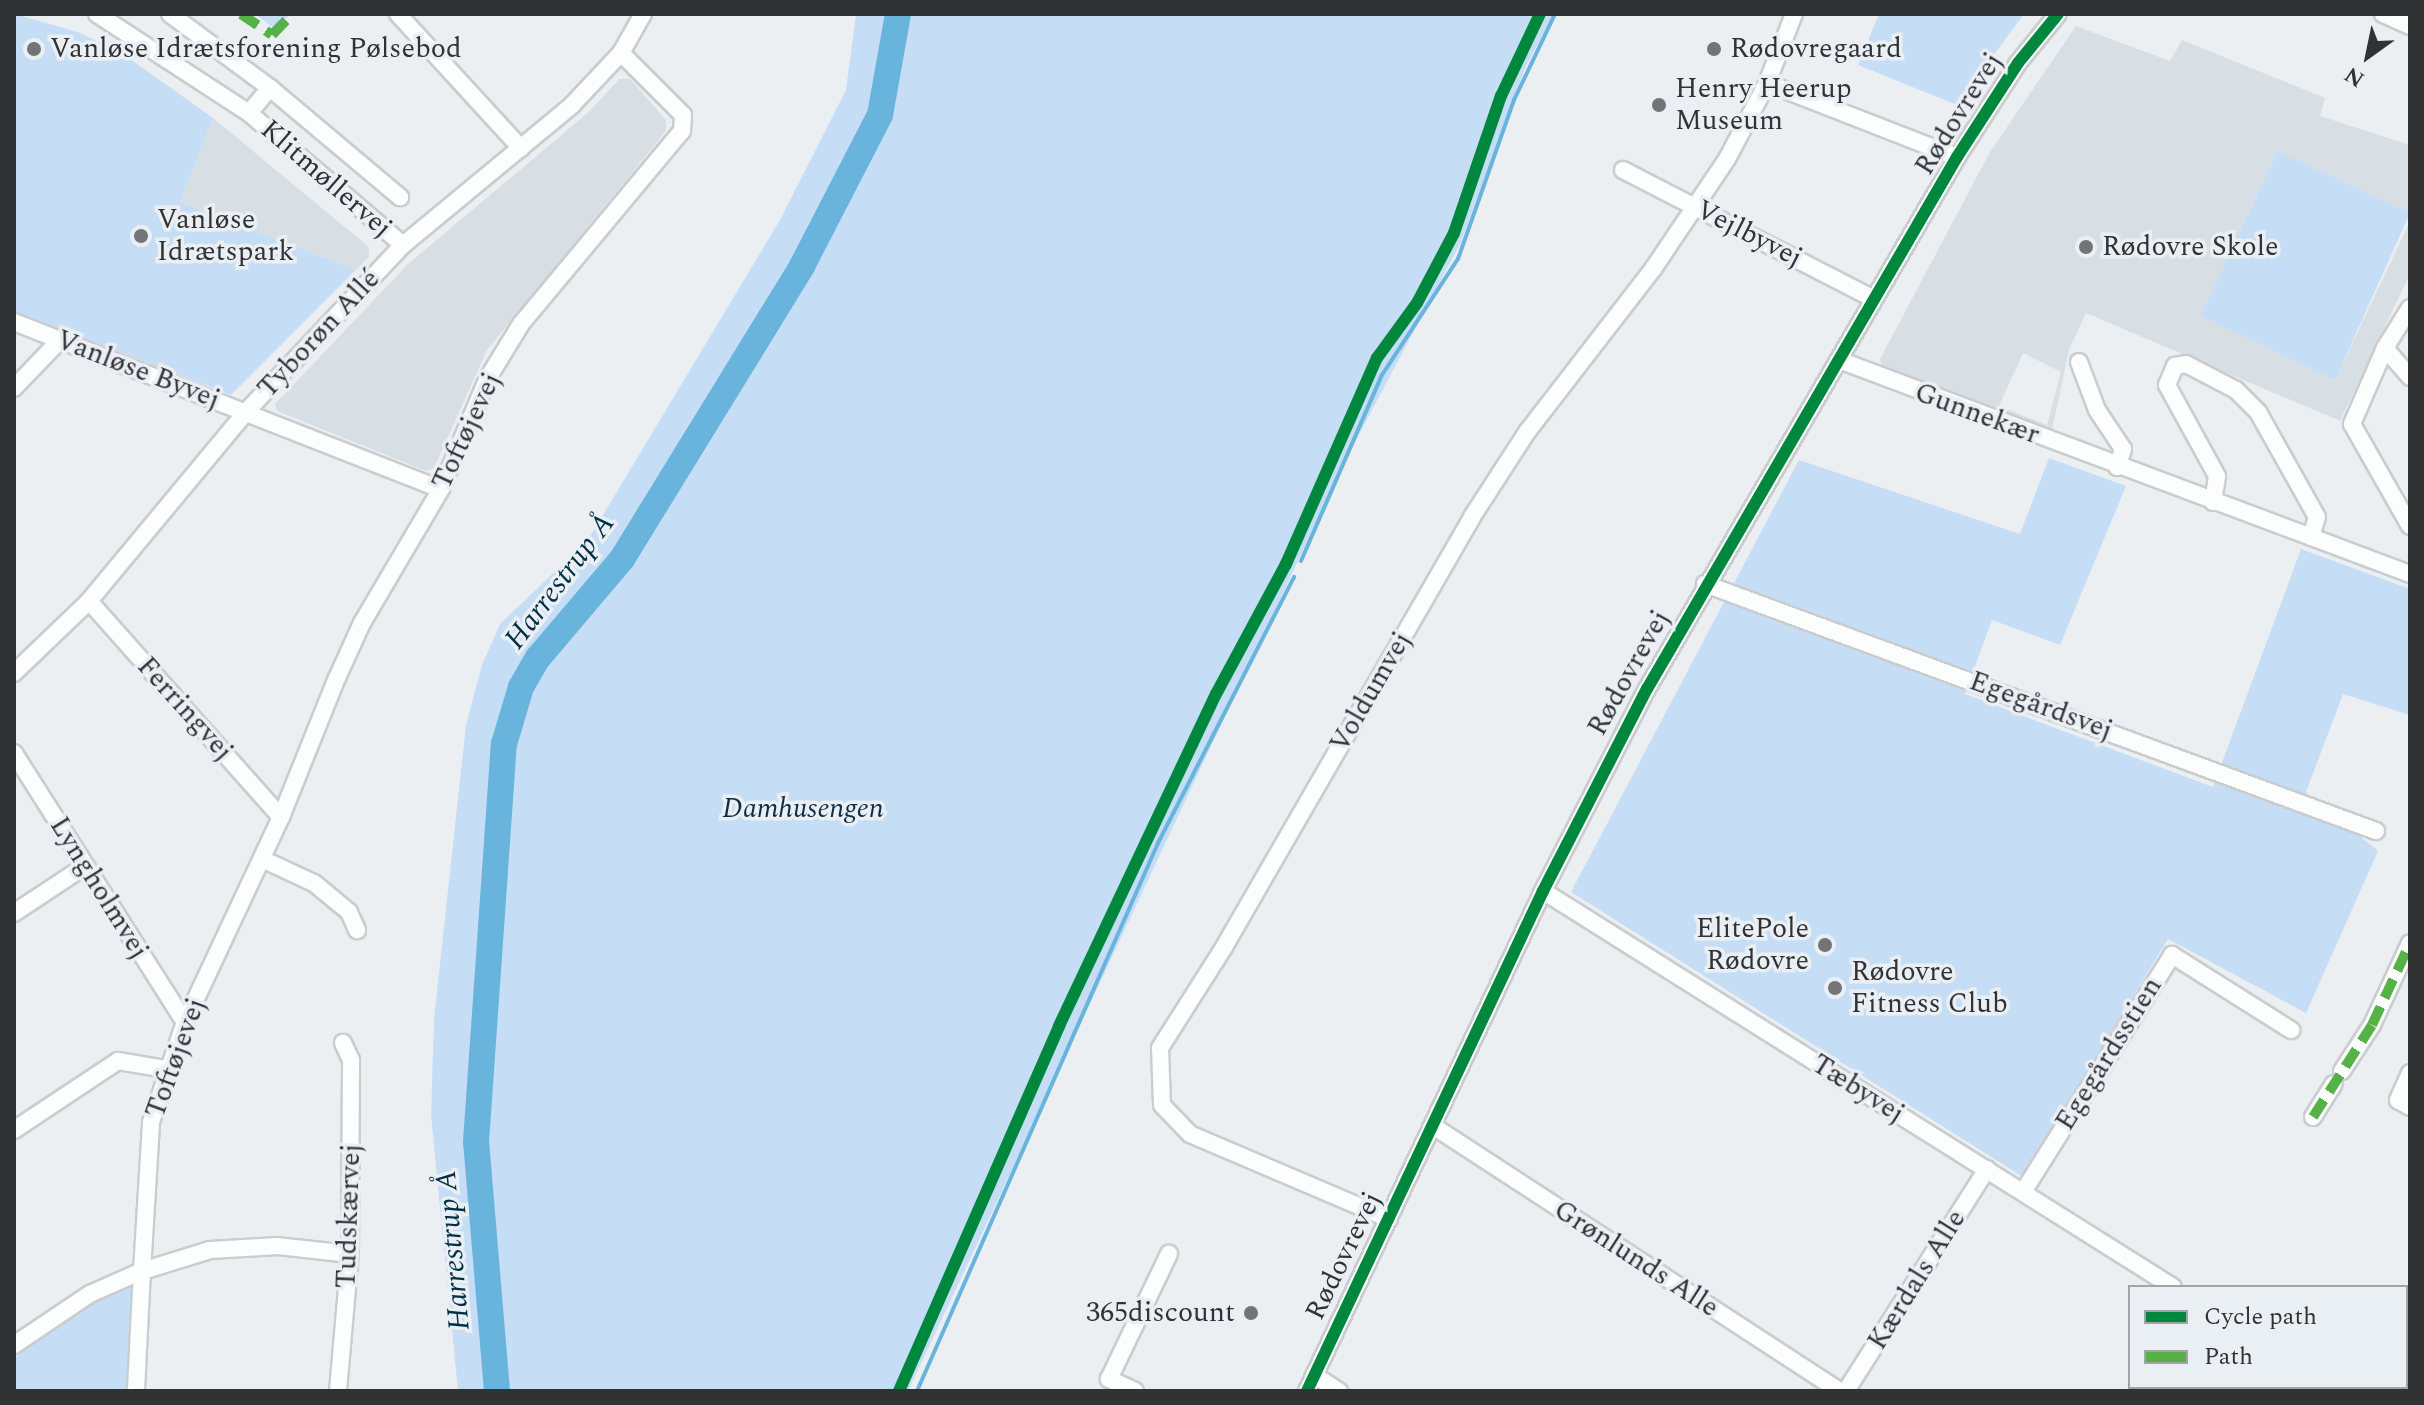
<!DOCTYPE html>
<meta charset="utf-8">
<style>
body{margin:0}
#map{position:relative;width:2424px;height:1405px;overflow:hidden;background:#eceff2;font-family:Spectral,serif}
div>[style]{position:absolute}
.built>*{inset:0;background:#d7dfe5}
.green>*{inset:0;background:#c5ddf5}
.stream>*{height:4px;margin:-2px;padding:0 2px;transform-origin:2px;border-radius:2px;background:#68b4dc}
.river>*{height:26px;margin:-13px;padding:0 13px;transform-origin:13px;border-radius:13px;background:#68b4dc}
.roads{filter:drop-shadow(2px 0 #cacdcf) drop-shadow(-2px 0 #cacdcf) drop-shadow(0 2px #cacdcf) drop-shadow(0 -2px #cacdcf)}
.minor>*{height:16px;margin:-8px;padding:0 8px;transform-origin:8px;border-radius:8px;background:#fcfdfd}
.quiet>*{height:10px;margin-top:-5px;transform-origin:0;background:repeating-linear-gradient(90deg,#56b246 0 20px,transparent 0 30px)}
.cycleway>*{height:12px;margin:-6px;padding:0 6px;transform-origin:6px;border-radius:6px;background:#00873e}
.dots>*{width:22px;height:22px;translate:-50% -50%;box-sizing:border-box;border:4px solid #eaeff4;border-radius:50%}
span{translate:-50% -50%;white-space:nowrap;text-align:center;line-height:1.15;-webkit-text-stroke:7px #eaeff4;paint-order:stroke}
.poi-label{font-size:28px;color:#303234}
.left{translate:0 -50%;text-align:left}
.right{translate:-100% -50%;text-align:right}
.street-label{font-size:28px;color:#303234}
.park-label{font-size:28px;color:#0d2c47;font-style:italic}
.water-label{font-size:30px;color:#012f46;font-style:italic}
.frame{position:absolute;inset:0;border:16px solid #303234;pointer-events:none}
.legend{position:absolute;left:2128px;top:1285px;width:280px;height:104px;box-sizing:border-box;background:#eaeff4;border:2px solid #a0a3a7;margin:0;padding:10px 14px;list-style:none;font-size:24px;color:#303234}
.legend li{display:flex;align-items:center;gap:16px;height:40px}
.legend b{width:40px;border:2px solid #a0a3a7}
.north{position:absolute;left:2328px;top:16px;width:80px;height:80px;-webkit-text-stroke:6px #eaeff4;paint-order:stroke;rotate:213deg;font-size:22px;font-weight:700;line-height:32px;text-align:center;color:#303234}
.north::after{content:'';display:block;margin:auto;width:28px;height:36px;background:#303234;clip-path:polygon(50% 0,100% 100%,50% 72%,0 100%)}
</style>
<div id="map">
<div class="built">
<i style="clip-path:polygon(evenodd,2076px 26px,2170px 61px,2182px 40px,2325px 98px,2320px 116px,2410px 145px,2410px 213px,2278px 151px,2200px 316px,2335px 380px,2410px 221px,2410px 274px,2340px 421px,2086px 313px,2069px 350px,2052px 430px,1883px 369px,1880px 359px,1990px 152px,2076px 26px,2023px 353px,2061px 372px,2047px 425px,1999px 406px,2023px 353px)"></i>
<i style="clip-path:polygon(619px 79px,630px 79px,666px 120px,666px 131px,487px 350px,434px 468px,426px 471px,277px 411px,275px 404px,408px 264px,590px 111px)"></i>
<i style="clip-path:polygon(213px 118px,369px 247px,369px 257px,356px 270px,180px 202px)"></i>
</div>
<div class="green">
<i style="clip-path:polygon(14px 14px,78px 32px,123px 54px,213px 118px,180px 202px,356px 270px,231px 395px,14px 311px)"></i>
<i style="clip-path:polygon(255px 14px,291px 14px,274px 28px)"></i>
<i style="clip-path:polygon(856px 14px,1554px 14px,1525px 68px,1461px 242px,1345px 461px,908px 1391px,458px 1391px,431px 1115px,434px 1019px,466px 725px,482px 665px,500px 624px,588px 540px,780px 220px,846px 90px)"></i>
<i style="clip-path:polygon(1879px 14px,2024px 14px,1957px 105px,1858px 65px)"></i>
<i style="clip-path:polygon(2278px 151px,2410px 213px,2335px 380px,2200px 316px)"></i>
<i style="clip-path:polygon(2049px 458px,2126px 486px,2060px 645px,1992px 620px,1965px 694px,2213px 787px,2301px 549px,2410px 589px,2410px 715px,2343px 694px,2306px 792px,2378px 851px,2306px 1013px,2168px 939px,2023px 1177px,1571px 892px,1799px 460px,2020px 534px)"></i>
<i style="clip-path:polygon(133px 1285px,131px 1391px,14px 1391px,14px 1358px,94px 1301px)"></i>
</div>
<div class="stream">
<i style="left:1301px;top:561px;width:203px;rotate:-66.5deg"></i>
<i style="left:1382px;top:375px;width:139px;rotate:-56.8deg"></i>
<i style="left:1458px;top:259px;width:169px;rotate:-70.6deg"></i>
<i style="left:1514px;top:100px;width:95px;rotate:-64.5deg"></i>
<i style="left:917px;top:1391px;width:599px;rotate:-66.26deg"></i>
<i style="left:1158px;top:843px;width:299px;rotate:-62.9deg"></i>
</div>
<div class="river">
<i style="left:497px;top:1391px;width:250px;rotate:-94.8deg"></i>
<i style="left:476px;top:1142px;width:399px;rotate:-86deg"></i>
<i style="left:504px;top:744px;width:59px;rotate:-73.4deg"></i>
<i style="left:521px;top:687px;width:34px;rotate:-60deg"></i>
<i style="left:538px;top:658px;width:130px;rotate:-49.7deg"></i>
<i style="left:622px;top:559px;width:344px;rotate:-58.4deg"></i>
<i style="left:802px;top:266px;width:170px;rotate:-62.7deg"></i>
<i style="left:880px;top:115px;width:103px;rotate:-79.9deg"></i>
</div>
<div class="roads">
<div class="minor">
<i style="left:97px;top:14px;width:181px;rotate:33.1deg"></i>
<i style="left:249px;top:113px;width:203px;rotate:40.6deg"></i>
<i style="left:170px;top:14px;width:124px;rotate:36.5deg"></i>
<i style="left:270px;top:88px;width:170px;rotate:40deg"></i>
<i style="left:398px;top:14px;width:182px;rotate:47.5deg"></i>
<i style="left:2383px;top:14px;width:30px;rotate:24deg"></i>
<i style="left:1767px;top:83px;width:204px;rotate:21.3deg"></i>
<i style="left:249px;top:113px;width:33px;rotate:-50deg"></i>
<i style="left:1623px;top:170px;width:282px;rotate:27.2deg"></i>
<i style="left:14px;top:322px;width:458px;rotate:21.4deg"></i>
<i style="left:2385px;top:348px;width:47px;rotate:-58deg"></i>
<i style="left:1839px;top:360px;width:610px;rotate:20.55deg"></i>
<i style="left:2079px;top:362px;width:51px;rotate:69.4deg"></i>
<i style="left:2097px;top:410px;width:47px;rotate:56.3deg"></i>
<i style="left:2123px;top:449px;width:19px;rotate:108deg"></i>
<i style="left:2410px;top:377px;width:38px;rotate:-131deg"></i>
<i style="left:2385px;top:348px;width:83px;rotate:113.5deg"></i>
<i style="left:2352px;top:424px;width:117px;rotate:60.4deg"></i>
<i style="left:14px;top:388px;width:66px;rotate:-46.2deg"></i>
<i style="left:2213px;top:502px;width:26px;rotate:-81deg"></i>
<i style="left:2217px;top:476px;width:104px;rotate:-118.8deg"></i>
<i style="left:2167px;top:385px;width:21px;rotate:-67deg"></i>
<i style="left:2175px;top:366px;width:11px;rotate:-10deg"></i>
<i style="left:2186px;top:364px;width:56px;rotate:27.5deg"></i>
<i style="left:2236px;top:390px;width:31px;rotate:45deg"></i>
<i style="left:2258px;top:412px;width:120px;rotate:60.7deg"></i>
<i style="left:2317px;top:517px;width:21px;rotate:107deg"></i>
<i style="left:1705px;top:584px;width:715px;rotate:20.21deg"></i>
<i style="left:89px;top:601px;width:289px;rotate:48.4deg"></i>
<i style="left:14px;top:673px;width:104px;rotate:-43.8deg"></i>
<i style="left:89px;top:601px;width:246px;rotate:-50.3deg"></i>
<i style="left:246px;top:412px;width:229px;rotate:-46.8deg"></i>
<i style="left:403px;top:245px;width:219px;rotate:-39.6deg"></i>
<i style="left:572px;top:105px;width:71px;rotate:-46.7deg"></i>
<i style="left:621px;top:53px;width:45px;rotate:-60.6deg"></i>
<i style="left:14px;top:753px;width:319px;rotate:57.6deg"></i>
<i style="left:262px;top:859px;width:57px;rotate:24.8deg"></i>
<i style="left:314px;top:883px;width:45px;rotate:39.6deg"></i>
<i style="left:349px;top:912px;width:20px;rotate:66deg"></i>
<i style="left:1543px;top:891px;width:744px;rotate:32.15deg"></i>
<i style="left:14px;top:913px;width:85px;rotate:-33.5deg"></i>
<i style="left:2342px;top:1071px;width:55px;rotate:-56.9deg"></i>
<i style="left:2372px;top:1025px;width:90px;rotate:-65.1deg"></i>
<i style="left:2410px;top:1073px;width:30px;rotate:114deg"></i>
<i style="left:2398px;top:1100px;width:14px;rotate:30deg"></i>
<i style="left:2313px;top:1117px;width:39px;rotate:-58deg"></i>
<i style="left:1433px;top:1126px;width:486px;rotate:33.1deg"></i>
<i style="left:14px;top:1130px;width:125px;rotate:-33.6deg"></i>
<i style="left:118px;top:1061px;width:49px;rotate:9.5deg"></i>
<i style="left:2023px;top:1192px;width:280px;rotate:-57.8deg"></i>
<i style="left:2172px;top:955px;width:141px;rotate:32.2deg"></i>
<i style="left:1389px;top:1219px;width:216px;rotate:-156.9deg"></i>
<i style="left:1190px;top:1134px;width:40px;rotate:-134deg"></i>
<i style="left:1162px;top:1105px;width:57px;rotate:-92deg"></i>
<i style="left:1160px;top:1048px;width:120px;rotate:-57.6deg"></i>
<i style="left:1224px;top:947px;width:496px;rotate:-60deg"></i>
<i style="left:1472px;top:517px;width:101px;rotate:-57.1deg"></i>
<i style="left:1527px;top:432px;width:206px;rotate:-52.3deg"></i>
<i style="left:1653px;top:269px;width:133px;rotate:-56.1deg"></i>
<i style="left:1727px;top:159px;width:86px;rotate:-62.2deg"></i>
<i style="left:1767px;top:83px;width:74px;rotate:-68.6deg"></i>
<i style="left:350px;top:1254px;width:72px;rotate:-173.7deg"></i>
<i style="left:278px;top:1246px;width:68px;rotate:176.6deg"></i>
<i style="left:210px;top:1250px;width:71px;rotate:162.8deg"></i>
<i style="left:142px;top:1271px;width:149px;rotate:-86.5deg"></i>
<i style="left:151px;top:1122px;width:106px;rotate:-71.2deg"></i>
<i style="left:185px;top:1022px;width:226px;rotate:-64.9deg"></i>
<i style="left:281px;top:817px;width:150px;rotate:-68.1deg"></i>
<i style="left:337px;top:678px;width:60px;rotate:-65.6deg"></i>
<i style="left:362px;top:623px;width:156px;rotate:-59.5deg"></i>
<i style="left:441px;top:489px;width:121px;rotate:-67.1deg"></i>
<i style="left:488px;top:378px;width:63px;rotate:-58.6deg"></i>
<i style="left:521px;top:324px;width:251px;rotate:-50.2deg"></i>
<i style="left:682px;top:131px;width:16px;rotate:-86deg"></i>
<i style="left:683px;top:115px;width:88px;rotate:-135deg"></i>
<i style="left:14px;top:1345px;width:92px;rotate:-33.9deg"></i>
<i style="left:90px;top:1294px;width:57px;rotate:-23.9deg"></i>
<i style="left:142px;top:1271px;width:120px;rotate:92.9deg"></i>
<i style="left:1314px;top:1375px;width:30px;rotate:33deg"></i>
<i style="left:2330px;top:1387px;width:7px;rotate:34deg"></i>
<i style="left:338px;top:1391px;width:138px;rotate:-85deg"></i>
<i style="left:350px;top:1254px;width:194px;rotate:-89.7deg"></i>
<i style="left:351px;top:1060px;width:19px;rotate:-115deg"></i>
<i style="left:1135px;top:1391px;width:29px;rotate:-155deg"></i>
<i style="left:1109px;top:1379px;width:139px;rotate:-64.4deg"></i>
<i style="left:1307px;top:1391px;width:553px;rotate:-64.73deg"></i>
<i style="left:1543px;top:891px;width:227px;rotate:-62.8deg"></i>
<i style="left:1647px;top:689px;width:616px;rotate:-59.77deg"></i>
<i style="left:1957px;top:157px;width:112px;rotate:-57deg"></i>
<i style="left:2018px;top:63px;width:63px;rotate:-50.8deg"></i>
<i style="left:1846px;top:1391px;width:263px;rotate:-57.6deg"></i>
</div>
</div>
<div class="quiet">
<i style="left:241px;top:14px;width:37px;rotate:34deg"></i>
<i style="left:272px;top:35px;width:29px;rotate:-46deg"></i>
<i style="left:2313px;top:1117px;width:109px;rotate:-57.3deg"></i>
<i style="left:2372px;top:1025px;width:90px;rotate:-65.1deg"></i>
</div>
<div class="cycleway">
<i style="left:899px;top:1391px;width:399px;rotate:-66.3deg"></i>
<i style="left:1059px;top:1026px;width:367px;rotate:-64.7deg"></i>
<i style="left:1216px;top:694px;width:148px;rotate:-61.7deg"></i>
<i style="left:1286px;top:564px;width:225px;rotate:-66.2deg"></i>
<i style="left:1377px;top:358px;width:68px;rotate:-54deg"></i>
<i style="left:1417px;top:303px;width:79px;rotate:-62.1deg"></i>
<i style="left:1454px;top:233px;width:145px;rotate:-71.1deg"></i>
<i style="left:1501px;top:96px;width:91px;rotate:-64.6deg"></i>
<i style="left:1307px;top:1391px;width:553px;rotate:-64.73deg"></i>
<i style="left:1543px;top:891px;width:227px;rotate:-62.8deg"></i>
<i style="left:1647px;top:689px;width:616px;rotate:-59.77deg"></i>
<i style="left:1957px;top:157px;width:112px;rotate:-57deg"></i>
<i style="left:2018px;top:63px;width:63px;rotate:-50.8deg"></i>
</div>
<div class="dots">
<i style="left:34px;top:49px;background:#727476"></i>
<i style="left:1714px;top:49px;background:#727476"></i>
<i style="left:1659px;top:105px;background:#727476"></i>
<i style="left:141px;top:236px;background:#727476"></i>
<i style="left:2086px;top:247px;background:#727476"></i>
<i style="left:1825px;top:945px;background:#727476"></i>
<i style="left:1835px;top:988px;background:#727476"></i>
<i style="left:1251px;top:1313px;background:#727476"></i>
</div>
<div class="poi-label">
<span class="left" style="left:50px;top:49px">Vanløse Idrætsforening Pølsebod</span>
<span class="left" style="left:1730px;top:49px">Rødovregaard</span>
<span class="left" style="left:1675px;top:105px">Henry Heerup<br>Museum</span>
<span class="left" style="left:157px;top:236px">Vanløse<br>Idrætspark</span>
<span class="left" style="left:2102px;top:247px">Rødovre Skole</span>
<span class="right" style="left:1809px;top:945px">ElitePole<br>Rødovre</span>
<span class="left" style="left:1851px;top:988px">Rødovre<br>Fitness Club</span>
<span class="right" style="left:1235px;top:1313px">365discount</span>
</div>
<div class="street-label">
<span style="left:1959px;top:114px;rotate:-58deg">Rødovrevej</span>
<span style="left:326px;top:179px;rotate:41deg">Klitmøllervej</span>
<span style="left:1749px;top:234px;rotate:27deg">Vejlbyvej</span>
<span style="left:319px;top:334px;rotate:-47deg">Tyborøn Allé</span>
<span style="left:138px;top:370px;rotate:21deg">Vanløse Byvej</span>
<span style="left:1977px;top:414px;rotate:20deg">Gunnekær</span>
<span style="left:467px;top:431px;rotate:-65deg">Toftøjevej</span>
<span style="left:1629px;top:673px;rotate:-61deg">Rødovrevej</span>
<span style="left:1371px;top:692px;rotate:-60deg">Voldumvej</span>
<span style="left:2041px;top:706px;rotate:20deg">Egegårdsvej</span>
<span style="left:185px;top:709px;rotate:48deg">Ferringvej</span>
<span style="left:99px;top:888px;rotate:58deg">Lyngholmvej</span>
<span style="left:2109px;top:1054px;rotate:-58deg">Egegårdsstien</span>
<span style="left:176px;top:1058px;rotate:-70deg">Toftøjevej</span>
<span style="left:1858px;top:1089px;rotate:32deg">Tæbyvej</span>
<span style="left:349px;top:1216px;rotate:-88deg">Tudskærvej</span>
<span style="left:1344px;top:1256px;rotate:-64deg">Rødovrevej</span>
<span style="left:1636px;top:1259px;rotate:33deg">Grønlunds Alle</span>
<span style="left:1917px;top:1280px;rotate:-58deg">Kærdals Alle</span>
</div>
<div class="park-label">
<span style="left:803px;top:809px">Damhusengen</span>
</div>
<div class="water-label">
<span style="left:560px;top:581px;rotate:-53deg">Harrestrup Å</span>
<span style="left:453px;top:1250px;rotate:-95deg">Harrestrup Å</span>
</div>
<div class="frame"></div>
<ul class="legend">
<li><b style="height:10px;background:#00873e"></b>Cycle path</li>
<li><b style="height:10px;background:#56b246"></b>Path</li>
</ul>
<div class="north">N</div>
</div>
